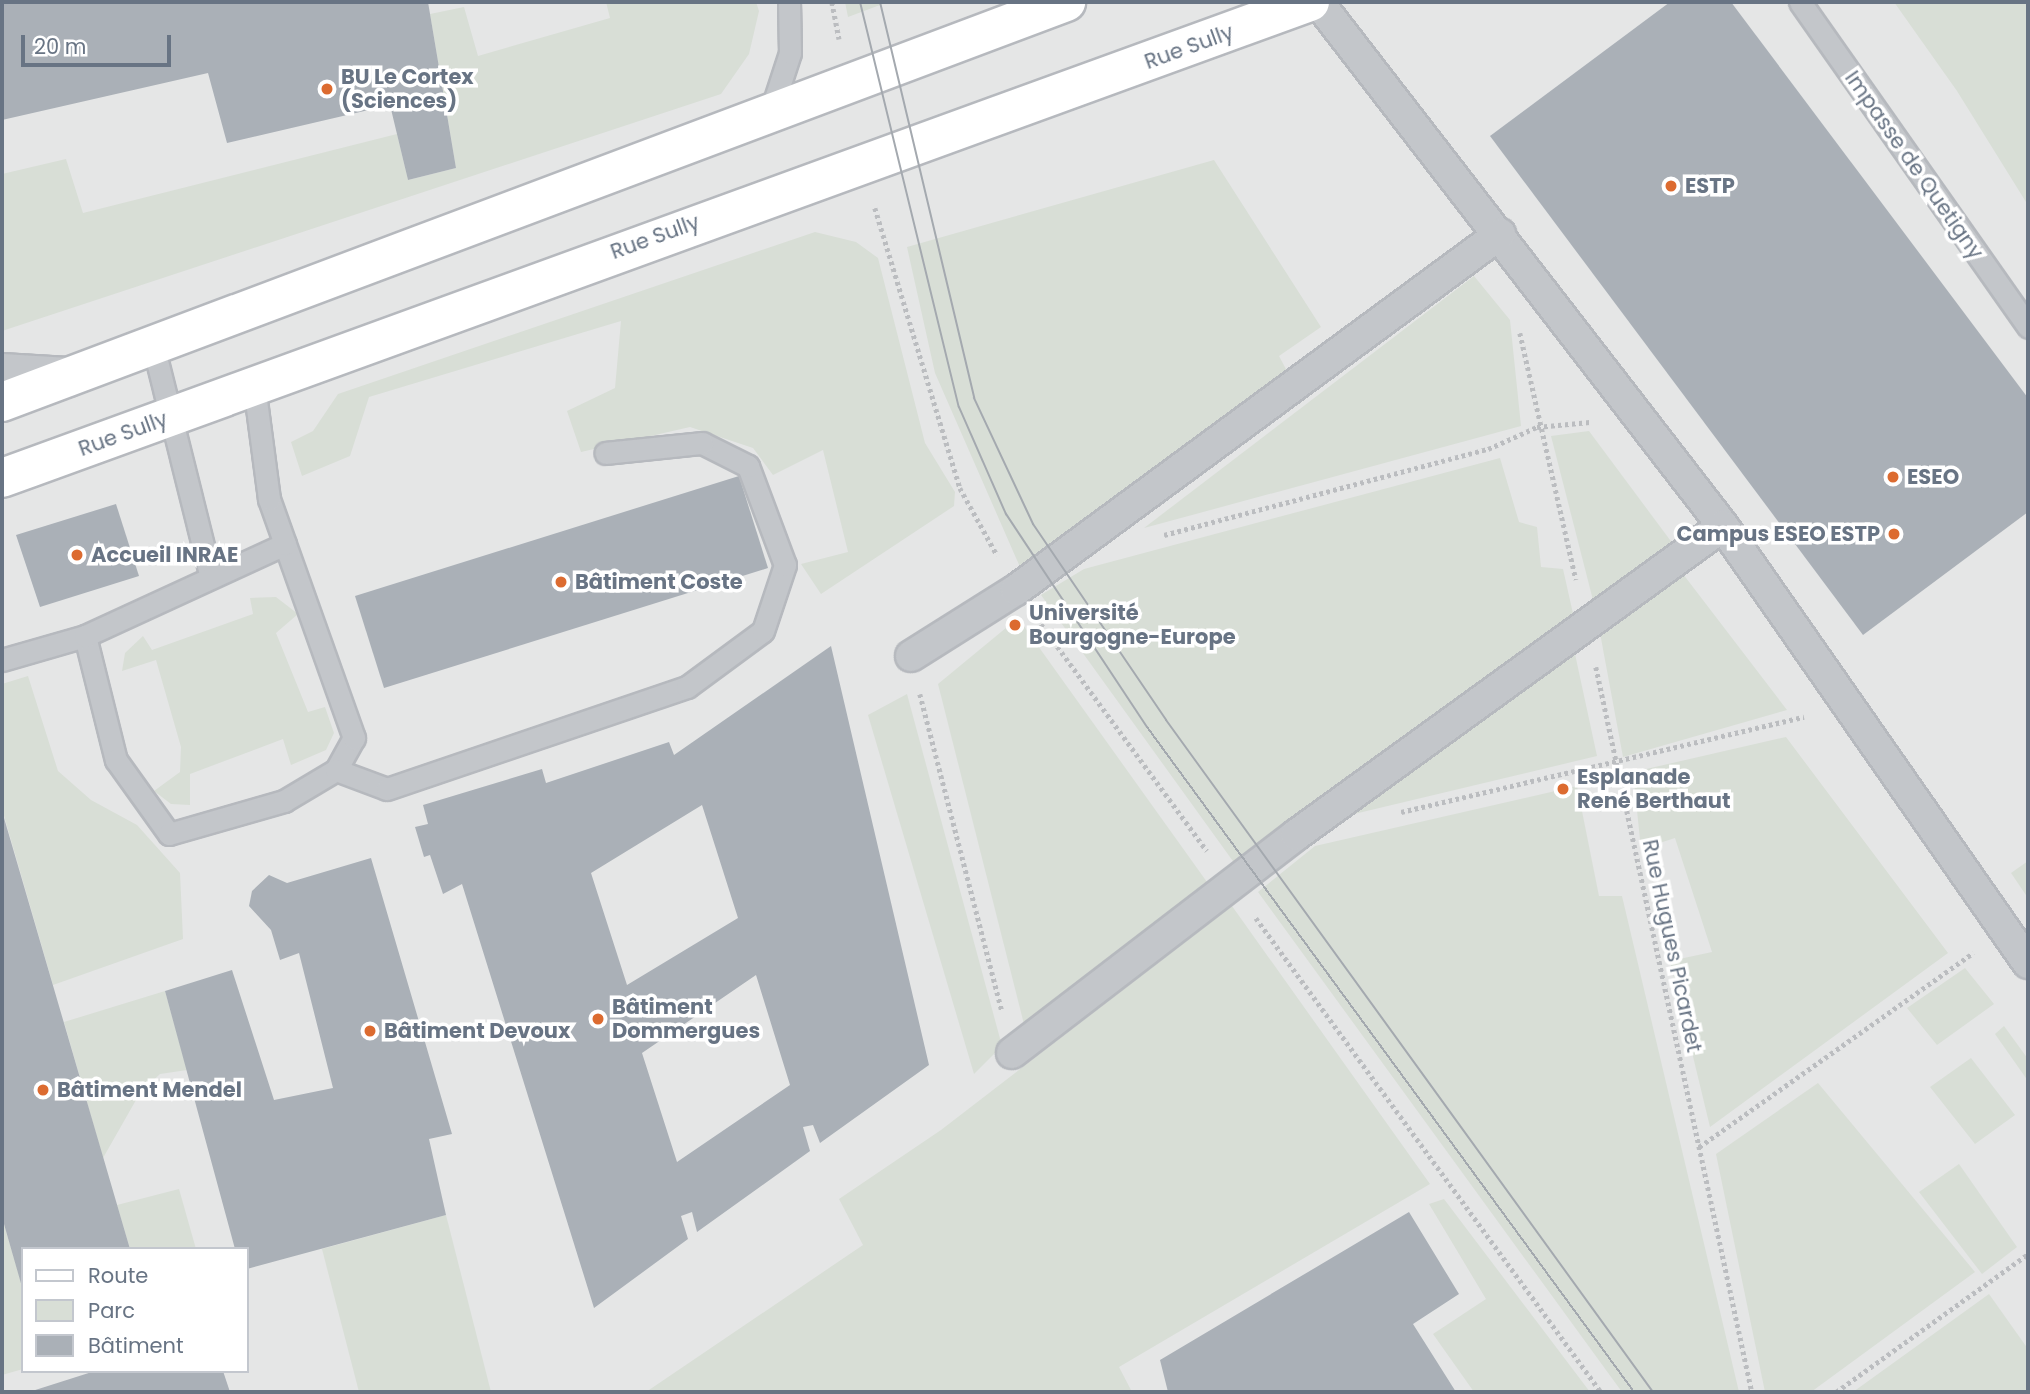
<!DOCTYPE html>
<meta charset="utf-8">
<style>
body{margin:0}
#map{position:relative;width:2030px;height:1394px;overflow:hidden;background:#f7f7f5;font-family:Poppins,sans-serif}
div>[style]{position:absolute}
.built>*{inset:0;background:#e5e6e6}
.green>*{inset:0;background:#d8ded6}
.building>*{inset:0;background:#aab0b7}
.path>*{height:4.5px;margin-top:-2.25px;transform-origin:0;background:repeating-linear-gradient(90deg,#bbbdc0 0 3.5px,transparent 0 7px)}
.roads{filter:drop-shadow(2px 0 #b6b9be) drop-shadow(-2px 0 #b6b9be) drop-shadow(0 2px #b6b9be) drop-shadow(0 -2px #b6b9be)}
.service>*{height:21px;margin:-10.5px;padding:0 10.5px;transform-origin:10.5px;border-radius:10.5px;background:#c3c6ca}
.pedestrian>*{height:30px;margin:-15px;padding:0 15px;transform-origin:15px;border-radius:15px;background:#c3c6ca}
.minor>*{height:38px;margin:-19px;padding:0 19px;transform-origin:19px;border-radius:19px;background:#c3c6ca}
.secondary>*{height:38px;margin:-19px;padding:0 19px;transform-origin:19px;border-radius:19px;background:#fff}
.tram>*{height:2px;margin:-1px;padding:0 1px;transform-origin:1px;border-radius:1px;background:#a4a9af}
.dots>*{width:19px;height:19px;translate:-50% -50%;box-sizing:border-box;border:4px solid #fff;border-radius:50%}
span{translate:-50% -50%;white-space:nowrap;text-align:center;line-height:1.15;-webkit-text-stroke:7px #fff;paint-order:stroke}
.street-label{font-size:21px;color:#687484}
.poi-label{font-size:21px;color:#687484;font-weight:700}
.left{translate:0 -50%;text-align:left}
.right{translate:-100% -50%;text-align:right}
.frame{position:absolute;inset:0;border:4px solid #687484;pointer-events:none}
.legend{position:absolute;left:21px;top:1247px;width:228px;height:126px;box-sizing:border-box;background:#fff;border:2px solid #c3c7ce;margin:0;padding:9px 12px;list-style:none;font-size:21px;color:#687484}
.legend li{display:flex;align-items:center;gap:14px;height:35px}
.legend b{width:35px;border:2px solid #c3c7ce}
.scale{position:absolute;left:21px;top:35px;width:150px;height:32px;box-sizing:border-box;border:4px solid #687484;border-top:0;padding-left:9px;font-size:21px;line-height:24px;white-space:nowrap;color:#687484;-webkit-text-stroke:5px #fff;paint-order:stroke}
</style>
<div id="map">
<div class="built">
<i style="clip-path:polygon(evenodd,2px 2px,2028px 2px,2028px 1392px,2px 1392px,2px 2px,23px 1249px,247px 1249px,247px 1371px,23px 1371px,23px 1249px)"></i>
</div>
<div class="green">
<i style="clip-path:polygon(606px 2px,756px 2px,759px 11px,749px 54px,721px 94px,2px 331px,2px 174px,66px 159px,83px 213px,397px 134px,408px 180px,456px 168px,430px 14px,464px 7px,478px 56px,610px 18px)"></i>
<i style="clip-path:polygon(845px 2px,888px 2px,848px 17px)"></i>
<i style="clip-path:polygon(1894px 2px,2028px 2px,2026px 202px,1957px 91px)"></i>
<i style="clip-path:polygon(1214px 160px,1321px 327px,1279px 356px,1287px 371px,1020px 567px,935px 373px,907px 247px)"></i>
<i style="clip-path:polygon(815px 232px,856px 242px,878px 258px,925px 443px,955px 492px,954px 506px,821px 594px,801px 564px,848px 552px,823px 450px,773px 475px,753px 448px,690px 427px,581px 452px,567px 411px,615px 388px,621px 321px,369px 397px,350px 456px,302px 476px,291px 442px,313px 431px,338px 394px)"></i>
<i style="clip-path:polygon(1474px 276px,1510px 320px,1521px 426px,1144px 528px)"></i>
<i style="clip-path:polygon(1589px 431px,1673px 544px,1594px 604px,1551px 436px)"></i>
<i style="clip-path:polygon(1500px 458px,1519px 522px,1537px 527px,1541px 567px,1563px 569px,1574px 618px,1235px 864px,1041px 595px,1084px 569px)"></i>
<i style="clip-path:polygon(1683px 574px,1787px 710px,1623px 757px,1600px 633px)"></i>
<i style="clip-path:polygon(276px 597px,298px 614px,276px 633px,308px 712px,325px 707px,334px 733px,326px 750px,291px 765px,283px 739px,190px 774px,190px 805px,171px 804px,154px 791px,180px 772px,181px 747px,156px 660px,122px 671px,125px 653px,143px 636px,152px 650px,253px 614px,250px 598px)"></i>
<i style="clip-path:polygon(1018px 618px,1212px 889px,1028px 1040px,938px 684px)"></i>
<i style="clip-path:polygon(1575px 654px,1597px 756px,1350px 815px)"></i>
<i style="clip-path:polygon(28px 676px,58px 771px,91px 800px,137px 825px,180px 873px,183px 939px,53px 985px,2px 809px,2px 684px)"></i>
<i style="clip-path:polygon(907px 694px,1002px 1046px,974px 1074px,868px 715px)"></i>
<i style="clip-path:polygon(1786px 737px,1948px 953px,1710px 1127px,1670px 961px,1712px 952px,1675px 838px,1641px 849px,1633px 772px)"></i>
<i style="clip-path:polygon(1577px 786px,1599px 896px,1622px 896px,1739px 1392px,1622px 1392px,1258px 892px,1315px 846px)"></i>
<i style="clip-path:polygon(2028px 861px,2028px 898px,2011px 873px)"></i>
<i style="clip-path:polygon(1232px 906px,1430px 1184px,1119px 1367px,1132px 1392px,646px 1392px,863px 1245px,839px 1199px,941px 1130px)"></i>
<i style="clip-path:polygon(1965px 968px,1994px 1004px,1937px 1045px,1907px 1008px)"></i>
<i style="clip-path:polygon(165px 991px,187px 1070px,160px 1074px,140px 1093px,103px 1158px,64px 1022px)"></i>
<i style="clip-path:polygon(2004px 1026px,2028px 1059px,2028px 1081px,1995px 1034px)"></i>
<i style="clip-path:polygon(1971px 1058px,2015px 1115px,1975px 1144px,1930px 1087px)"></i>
<i style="clip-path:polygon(1818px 1083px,1975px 1272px,1811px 1392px,1765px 1392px,1716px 1154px)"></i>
<i style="clip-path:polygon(1959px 1164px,2017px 1247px,1982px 1274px,1919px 1192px)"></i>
<i style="clip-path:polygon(179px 1189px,196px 1249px,130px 1249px,117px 1205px)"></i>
<i style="clip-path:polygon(1444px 1199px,1590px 1392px,1474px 1392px,1433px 1334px,1486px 1299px,1429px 1204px)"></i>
<i style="clip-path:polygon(446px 1215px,491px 1392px,359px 1392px,322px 1249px)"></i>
<i style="clip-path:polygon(2px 1217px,23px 1289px,23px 1369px,2px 1375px)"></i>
<i style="clip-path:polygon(1989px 1294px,2028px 1349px,2028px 1392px,1853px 1392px)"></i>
</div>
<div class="building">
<i style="clip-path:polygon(2px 2px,428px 2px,456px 168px,408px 180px,390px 105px,227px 143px,208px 73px,2px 120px)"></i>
<i style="clip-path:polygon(1670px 2px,1731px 2px,2028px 398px,2028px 512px,1863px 635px,1490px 136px)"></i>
<i style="clip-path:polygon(739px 476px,768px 568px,384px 688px,355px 596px)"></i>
<i style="clip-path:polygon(116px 504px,139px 576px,40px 607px,16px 535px)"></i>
<i style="clip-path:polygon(evenodd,831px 646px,929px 1065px,820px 1143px,813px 1125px,803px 1127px,810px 1151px,697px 1232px,692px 1212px,681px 1216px,688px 1239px,594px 1308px,462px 884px,443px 894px,430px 855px,424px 857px,415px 827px,428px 824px,423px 805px,542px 769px,546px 783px,669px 742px,674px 755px,831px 646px,702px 805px,738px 918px,627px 985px,591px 873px,702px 805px,831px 646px,756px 975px,790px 1085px,677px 1162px,642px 1053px,756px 975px)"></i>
<i style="clip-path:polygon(2px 811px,130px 1249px,23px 1249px,22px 1287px,2px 1217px)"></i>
<i style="clip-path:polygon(371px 858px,452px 1134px,429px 1139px,446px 1215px,247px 1269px,247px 1249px,235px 1249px,165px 991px,232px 970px,274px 1100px,333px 1088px,299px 953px,280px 960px,271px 930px,249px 906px,252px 891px,269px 875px,287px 883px)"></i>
<i style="clip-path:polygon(1409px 1212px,1459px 1294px,1413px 1324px,1456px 1392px,1168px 1392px,1160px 1360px)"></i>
<i style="clip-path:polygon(95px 1371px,223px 1371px,230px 1392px,29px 1392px)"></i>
</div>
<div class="path">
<i style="left:832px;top:2px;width:38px;rotate:79deg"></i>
<i style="left:875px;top:208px;width:293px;rotate:73.1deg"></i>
<i style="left:960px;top:488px;width:77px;rotate:61.1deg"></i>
<i style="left:1520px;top:333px;width:253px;rotate:77.2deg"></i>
<i style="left:1164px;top:535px;width:335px;rotate:-14.9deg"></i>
<i style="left:1488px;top:449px;width:54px;rotate:-24.2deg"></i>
<i style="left:1537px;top:427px;width:53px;rotate:-5.4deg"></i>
<i style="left:1041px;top:624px;width:281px;rotate:53.8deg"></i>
<i style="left:1596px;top:667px;width:742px;rotate:77.86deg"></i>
<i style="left:920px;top:694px;width:327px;rotate:75.5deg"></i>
<i style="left:1401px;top:812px;width:414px;rotate:-13.3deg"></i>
<i style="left:1256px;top:918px;width:586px;rotate:53.95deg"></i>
<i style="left:1699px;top:1147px;width:336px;rotate:-35.3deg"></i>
<i style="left:1836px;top:1392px;width:236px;rotate:-35.7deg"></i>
</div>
<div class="roads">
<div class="service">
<i style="left:1800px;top:2px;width:397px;rotate:54.9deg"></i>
<i style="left:771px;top:111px;width:61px;rotate:-71.9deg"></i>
<i style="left:790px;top:53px;width:51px;rotate:-91.1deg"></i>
<i style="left:153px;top:345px;width:239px;rotate:76deg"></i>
<i style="left:85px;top:636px;width:128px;rotate:76deg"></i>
<i style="left:116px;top:760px;width:91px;rotate:54.4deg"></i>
<i style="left:169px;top:834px;width:120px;rotate:-16deg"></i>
<i style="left:284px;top:801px;width:61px;rotate:-30.8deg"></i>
<i style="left:336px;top:770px;width:37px;rotate:-61deg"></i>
<i style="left:354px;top:738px;width:206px;rotate:-109.6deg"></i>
<i style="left:2px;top:660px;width:86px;rotate:-16.1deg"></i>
<i style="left:85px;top:636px;width:220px;rotate:-24.7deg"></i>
<i style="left:285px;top:544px;width:48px;rotate:-109.6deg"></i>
<i style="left:269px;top:499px;width:115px;rotate:-97.5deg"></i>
<i style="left:336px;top:770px;width:54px;rotate:20.4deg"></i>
<i style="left:387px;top:789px;width:317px;rotate:-18.8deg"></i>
<i style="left:687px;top:687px;width:94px;rotate:-36.4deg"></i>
<i style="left:763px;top:631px;width:70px;rotate:-71.6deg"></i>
<i style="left:785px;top:565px;width:106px;rotate:-110.5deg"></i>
<i style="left:748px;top:466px;width:51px;rotate:-153.4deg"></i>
<i style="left:702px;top:443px;width:97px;rotate:174.1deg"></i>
</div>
<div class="pedestrian">
<i style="left:1318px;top:2px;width:662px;rotate:52.3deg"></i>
<i style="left:1723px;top:526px;width:533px;rotate:55.09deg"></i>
<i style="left:911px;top:656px;width:124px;rotate:-32.2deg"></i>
<i style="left:1016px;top:590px;width:601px;rotate:-36.34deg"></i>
<i style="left:1012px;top:1053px;width:358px;rotate:-37.5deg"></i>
<i style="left:1296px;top:835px;width:527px;rotate:-35.89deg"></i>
</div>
<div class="minor">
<i style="left:2px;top:373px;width:66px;rotate:3.5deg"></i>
</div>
<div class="secondary">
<i style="left:2px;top:402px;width:1137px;rotate:-20.6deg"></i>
<i style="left:2px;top:478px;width:1392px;rotate:-20deg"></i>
</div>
</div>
<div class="tram">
<i style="left:860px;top:2px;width:417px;rotate:76.3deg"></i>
<i style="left:959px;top:407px;width:117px;rotate:66.3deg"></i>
<i style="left:1006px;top:514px;width:255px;rotate:56.5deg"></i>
<i style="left:1147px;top:727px;width:824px;rotate:53.78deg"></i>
<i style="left:880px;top:2px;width:407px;rotate:76.6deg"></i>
<i style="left:974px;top:398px;width:139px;rotate:64.9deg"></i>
<i style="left:1033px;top:524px;width:237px;rotate:55.8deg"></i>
<i style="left:1166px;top:720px;width:830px;rotate:54.07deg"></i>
</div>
<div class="dots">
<i style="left:327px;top:89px;background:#dc6b30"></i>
<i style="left:1671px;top:186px;background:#dc6b30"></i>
<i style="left:1893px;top:477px;background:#dc6b30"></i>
<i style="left:1894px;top:534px;background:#dc6b30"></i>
<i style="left:77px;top:555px;background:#dc6b30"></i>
<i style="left:561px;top:582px;background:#dc6b30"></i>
<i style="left:1015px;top:625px;background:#dc6b30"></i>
<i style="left:1563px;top:789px;background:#dc6b30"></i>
<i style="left:598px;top:1019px;background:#dc6b30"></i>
<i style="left:370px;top:1031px;background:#dc6b30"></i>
<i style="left:43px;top:1090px;background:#dc6b30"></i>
</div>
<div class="street-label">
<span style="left:1189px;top:47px;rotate:-20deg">Rue Sully</span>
<span style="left:1914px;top:165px;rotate:55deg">Impasse de Quetigny</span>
<span style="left:655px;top:237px;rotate:-20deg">Rue Sully</span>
<span style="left:123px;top:434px;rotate:-20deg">Rue Sully</span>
<span style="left:1672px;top:946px;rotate:78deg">Rue Hugues Picardet</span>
</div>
<div class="poi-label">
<span class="left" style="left:341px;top:89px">BU Le Cortex<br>(Sciences)</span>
<span class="left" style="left:1685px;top:186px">ESTP</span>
<span class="left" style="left:1907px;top:477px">ESEO</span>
<span class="right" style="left:1880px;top:534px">Campus ESEO ESTP</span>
<span class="left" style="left:91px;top:555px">Accueil INRAE</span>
<span class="left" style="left:575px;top:582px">Bâtiment Coste</span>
<span class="left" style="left:1029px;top:625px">Université<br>Bourgogne-Europe</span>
<span class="left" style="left:1577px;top:789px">Esplanade<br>René Berthaut</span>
<span class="left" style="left:612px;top:1019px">Bâtiment<br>Dommergues</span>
<span class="left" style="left:384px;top:1031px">Bâtiment Devoux</span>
<span class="left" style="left:57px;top:1090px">Bâtiment Mendel</span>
</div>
<div class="frame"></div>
<ul class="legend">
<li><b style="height:9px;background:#fff"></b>Route</li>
<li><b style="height:19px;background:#d8ded6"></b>Parc</li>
<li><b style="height:19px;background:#aab0b7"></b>Bâtiment</li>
</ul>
<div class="scale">20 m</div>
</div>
